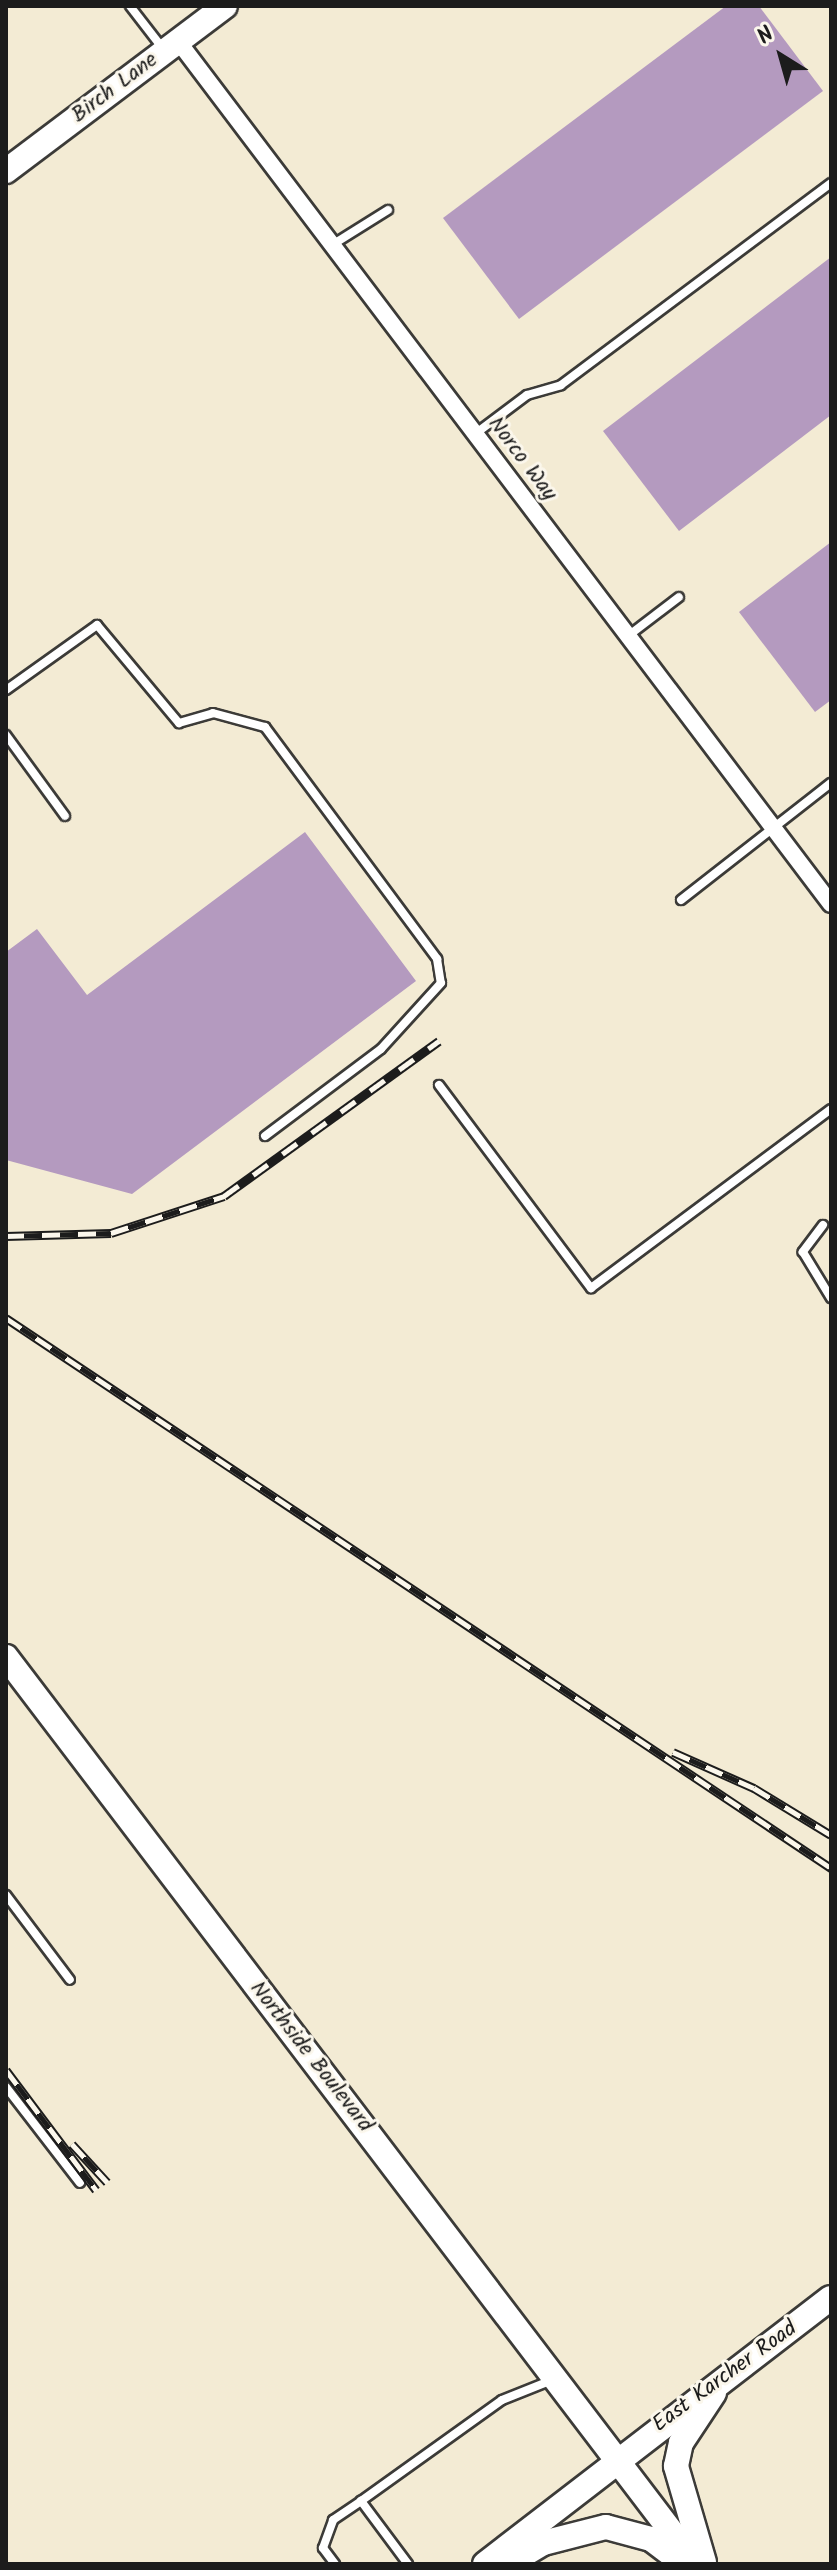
<!DOCTYPE html>
<style>
body{margin:0}
#map{position:relative;width:837px;height:2570px;overflow:hidden;background:#f3ebd4;font-family:Kalam,sans-serif}
div>[style]{position:absolute}
.building>*{inset:0;background:#b49abf}
.roads{filter:drop-shadow(2px 0 #3c3b38) drop-shadow(-2px 0 #3c3b38) drop-shadow(0 2px #3c3b38) drop-shadow(0 -2px #3c3b38)}
.lane>*{height:8px;margin:-4px;padding:0 4px;transform-origin:4px;border-radius:4px;background:#fff}
.street>*{height:16px;margin:-8px;padding:0 8px;transform-origin:8px;border-radius:8px;background:#fff}
.secondary>*{height:24px;margin:-12px;padding:0 12px;transform-origin:12px;border-radius:12px;background:#fff}
.rail>*{height:9px;margin-top:-4.5px;transform-origin:0;background:repeating-linear-gradient(90deg,#fbf7ec 0 18px,#1c1c1c 0 36px);box-sizing:border-box;border-block:2px solid #1c1c1c}
span{translate:-50% -50%;white-space:nowrap;text-align:center;line-height:1.15;-webkit-text-stroke:6px #fbf7ec;paint-order:stroke}
.street-label{font-size:22px;color:#1c1c1c}
.frame{position:absolute;inset:0;border:8px solid #1c1c1c;pointer-events:none}
.north{position:absolute;left:741px;top:16px;width:80px;height:80px;-webkit-text-stroke:6px #fbf7ec;paint-order:stroke;rotate:323deg;font-size:22px;font-weight:700;line-height:32px;text-align:center;color:#1c1c1c}
.north::after{content:'';display:block;margin:auto;width:28px;height:36px;background:#1c1c1c;clip-path:polygon(50% 0,100% 100%,50% 72%,0 100%)}
</style>
<div id="map">
<div class="building">
<i style="clip-path:polygon(726px 6px,759px 6px,823px 91px,519px 319px,443px 218px)"></i>
<i style="clip-path:polygon(831px 257px,831px 415px,679px 531px,603px 431px)"></i>
<i style="clip-path:polygon(831px 542px,831px 700px,815px 712px,739px 612px)"></i>
<i style="clip-path:polygon(305px 832px,416px 981px,132px 1194px,6px 1160px,6px 952px,37px 929px,87px 995px)"></i>
</div>
<div class="roads">
<div class="lane">
<i style="left:130px;top:6px;width:56px;rotate:52.3deg"></i>
<i style="left:332px;top:245px;width:66px;rotate:-32deg"></i>
<i style="left:475px;top:434px;width:65px;rotate:-36.9deg"></i>
<i style="left:527px;top:395px;width:35px;rotate:-16deg"></i>
<i style="left:561px;top:385px;width:337px;rotate:-36.8deg"></i>
<i style="left:628px;top:636px;width:64px;rotate:-37.4deg"></i>
<i style="left:6px;top:690px;width:112px;rotate:-35.5deg"></i>
<i style="left:97px;top:625px;width:128px;rotate:50.1deg"></i>
<i style="left:179px;top:723px;width:35px;rotate:-16deg"></i>
<i style="left:213px;top:713px;width:54px;rotate:15.1deg"></i>
<i style="left:265px;top:727px;width:289px;rotate:53.4deg"></i>
<i style="left:437px;top:959px;width:24px;rotate:81deg"></i>
<i style="left:441px;top:983px;width:89px;rotate:132.3deg"></i>
<i style="left:381px;top:1049px;width:145px;rotate:143.1deg"></i>
<i style="left:6px;top:735px;width:100px;rotate:53.9deg"></i>
<i style="left:681px;top:900px;width:190px;rotate:-38deg"></i>
<i style="left:439px;top:1085px;width:254px;rotate:53.2deg"></i>
<i style="left:591px;top:1288px;width:299px;rotate:-36.7deg"></i>
<i style="left:823px;top:1225px;width:34px;rotate:127deg"></i>
<i style="left:803px;top:1252px;width:54px;rotate:58.7deg"></i>
<i style="left:6px;top:1895px;width:106px;rotate:53deg"></i>
<i style="left:6px;top:2087px;width:121px;rotate:52.4deg"></i>
<i style="left:335px;top:2564px;width:20px;rotate:-127deg"></i>
<i style="left:323px;top:2548px;width:30px;rotate:-70deg"></i>
<i style="left:333px;top:2520px;width:34px;rotate:-34deg"></i>
<i style="left:408px;top:2564px;width:79px;rotate:-126.7deg"></i>
<i style="left:361px;top:2501px;width:173px;rotate:-35.6deg"></i>
<i style="left:502px;top:2400px;width:54px;rotate:-21.8deg"></i>
</div>
<div class="street">
<i style="left:178px;top:41px;width:1082px;rotate:52.89deg"></i>
</div>
<div class="secondary">
<i style="left:6px;top:171px;width:274px;rotate:-37deg"></i>
<i style="left:6px;top:1657px;width:1140px;rotate:52.74deg"></i>
<i style="left:704px;top:2562px;width:100px;rotate:-106.3deg"></i>
<i style="left:676px;top:2466px;width:24px;rotate:-78deg"></i>
<i style="left:681px;top:2443px;width:60px;rotate:-56.6deg"></i>
<i style="left:485px;top:2564px;width:436px;rotate:-37.6deg"></i>
<i style="left:508px;top:2564px;width:41px;rotate:-31deg"></i>
<i style="left:543px;top:2543px;width:65px;rotate:-14.3deg"></i>
<i style="left:606px;top:2527px;width:47px;rotate:14.9deg"></i>
<i style="left:651px;top:2539px;width:41px;rotate:37.1deg"></i>
</div>
</div>
<div class="rail">
<i style="left:6px;top:1236px;width:105px;rotate:-1.6deg"></i>
<i style="left:111px;top:1233px;width:119px;rotate:-18.1deg"></i>
<i style="left:224px;top:1196px;width:265px;rotate:-35.8deg"></i>
<i style="left:6px;top:1318px;width:992px;rotate:33.69deg"></i>
<i style="left:673px;top:1752px;width:89px;rotate:24deg"></i>
<i style="left:754px;top:1788px;width:90px;rotate:31.4deg"></i>
<i style="left:6px;top:2070px;width:150px;rotate:53.1deg"></i>
<i style="left:72px;top:2144px;width:52px;rotate:47.4deg"></i>
</div>
<div class="street-label">
<span style="left:115px;top:88px;rotate:-37deg">Birch Lane</span>
<span style="left:522px;top:459px;rotate:53deg">Norco Way</span>
<span style="left:311px;top:2057px;rotate:52deg">Northside Boulevard</span>
<span style="left:725px;top:2377px;rotate:-36deg">East Karcher Road</span>
</div>
<div class="frame"></div>
<div class="north">N</div>
</div>
